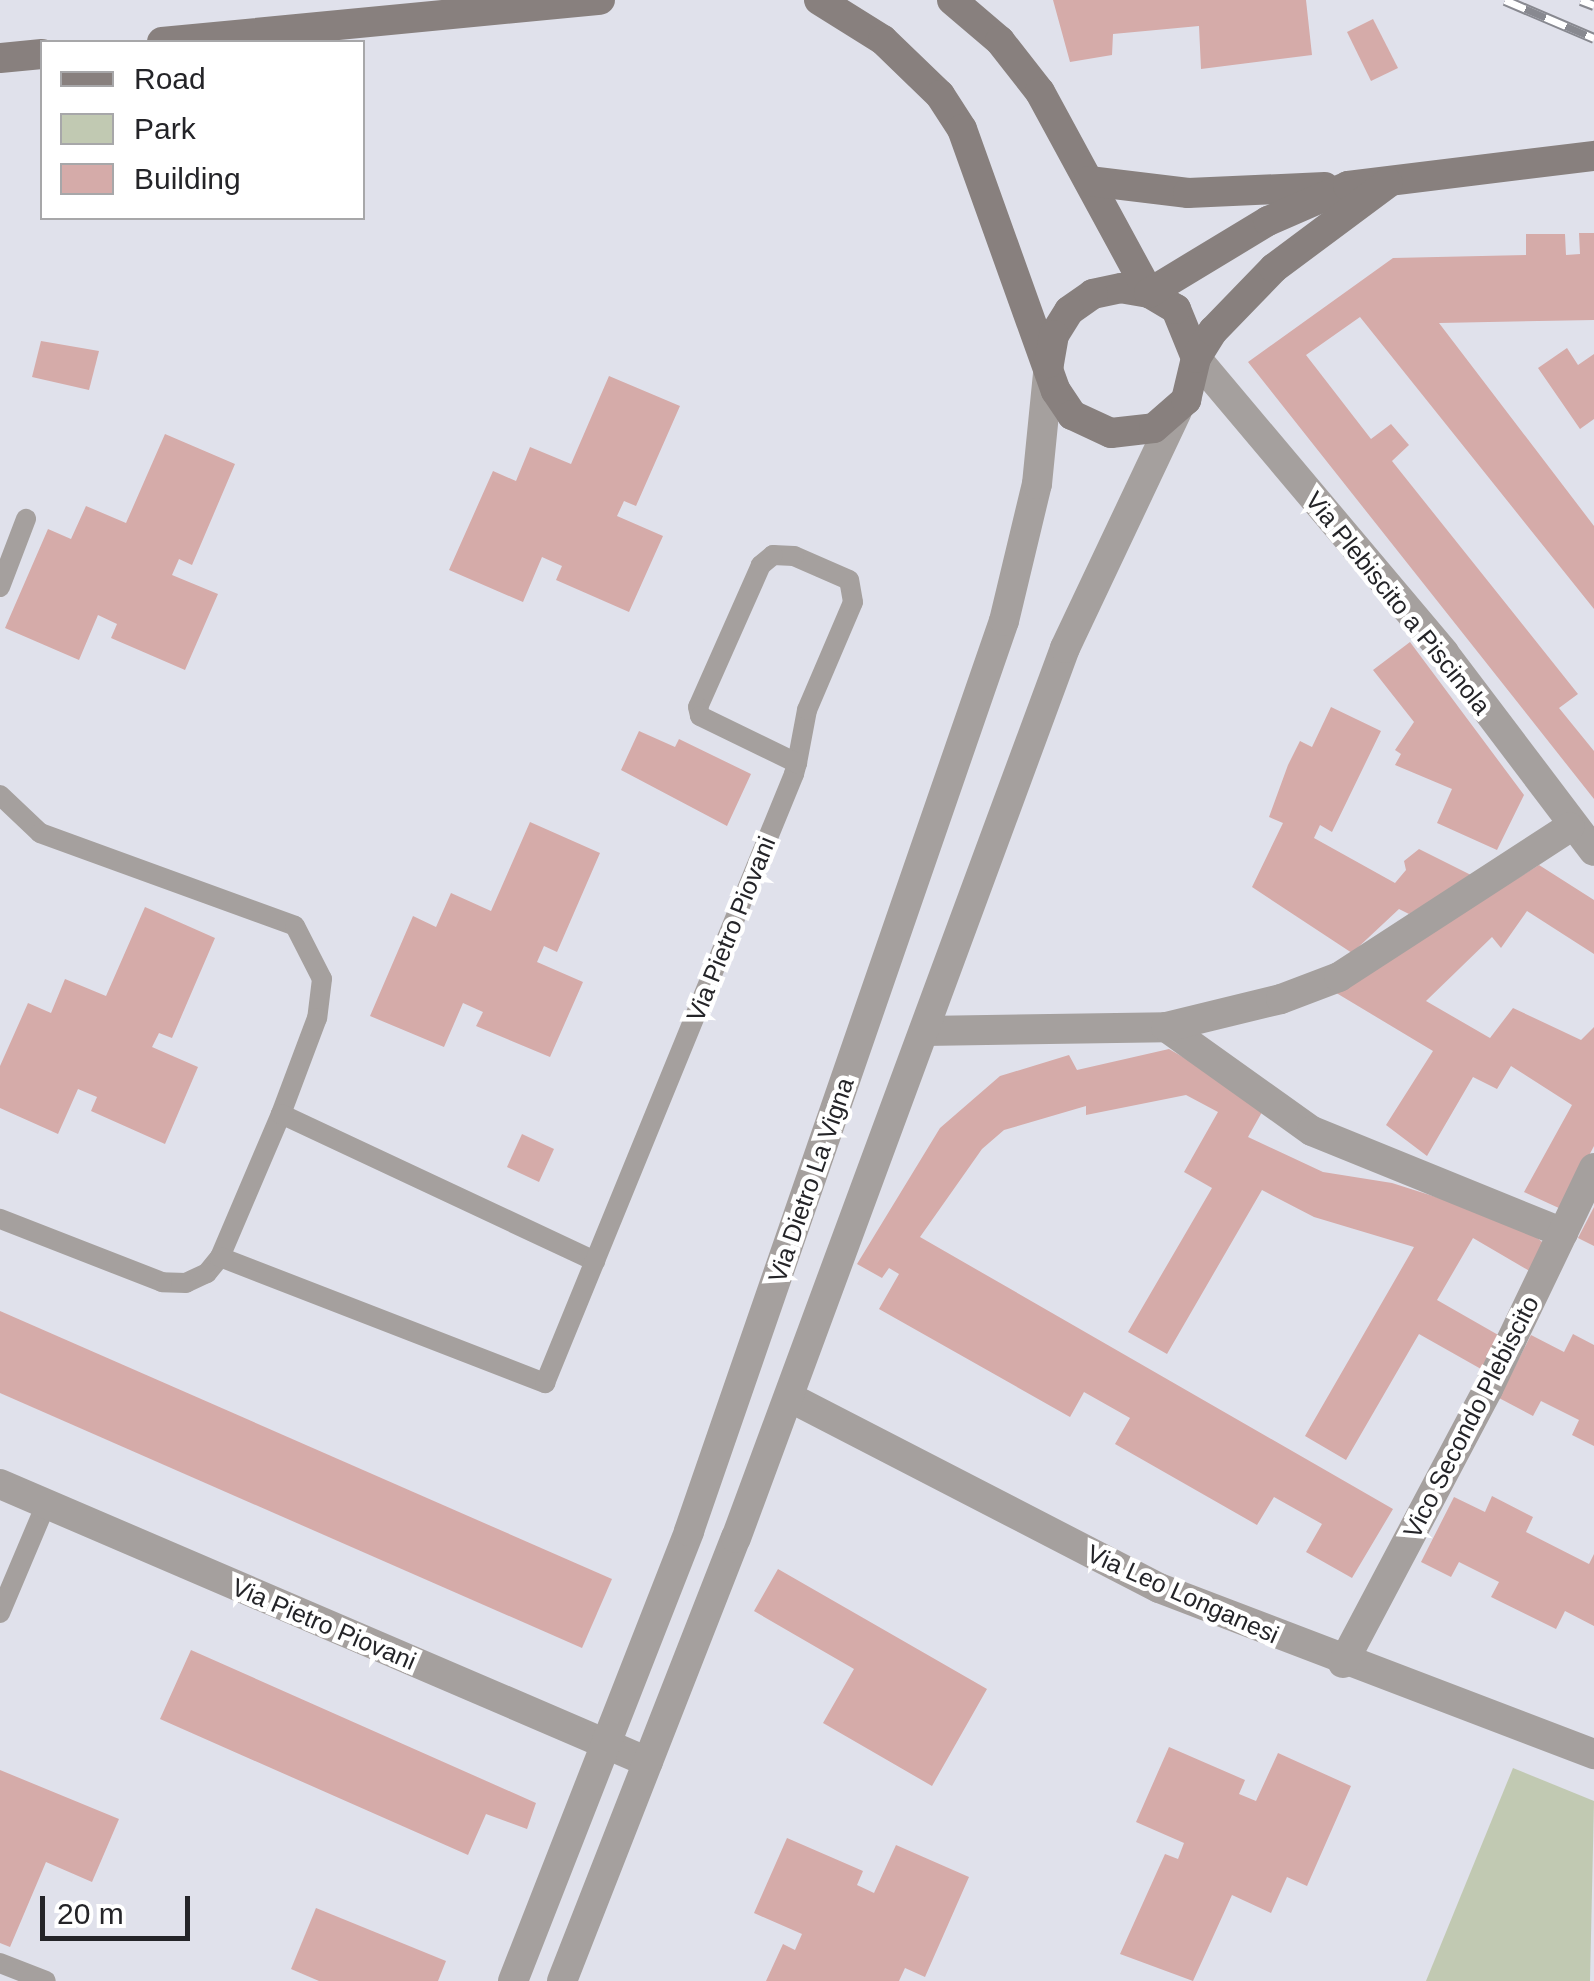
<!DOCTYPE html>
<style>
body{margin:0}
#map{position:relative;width:1594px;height:1981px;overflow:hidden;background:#e0e1eb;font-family:Arial,sans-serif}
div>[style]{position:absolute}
.green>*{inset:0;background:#c1c9b2}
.building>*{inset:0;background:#d5aba9}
.service>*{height:20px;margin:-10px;padding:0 10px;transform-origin:10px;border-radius:10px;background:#a5a09e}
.minor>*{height:30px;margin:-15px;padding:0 15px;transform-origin:15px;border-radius:15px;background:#a5a09e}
.tertiary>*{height:30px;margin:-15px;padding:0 15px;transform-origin:15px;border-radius:15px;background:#a5a09e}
.secondary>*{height:30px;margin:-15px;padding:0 15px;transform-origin:15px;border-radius:15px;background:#88807e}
.rail>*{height:11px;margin-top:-5.5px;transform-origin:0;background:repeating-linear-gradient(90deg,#fff 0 22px,#888990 0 44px);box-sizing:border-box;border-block:2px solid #888990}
span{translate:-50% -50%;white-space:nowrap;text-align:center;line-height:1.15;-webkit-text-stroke:9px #fff;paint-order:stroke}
.street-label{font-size:25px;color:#242428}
.legend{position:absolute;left:40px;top:40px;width:325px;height:180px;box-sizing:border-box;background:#fff;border:2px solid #a7a7a9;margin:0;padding:12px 18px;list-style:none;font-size:30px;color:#242428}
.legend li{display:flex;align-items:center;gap:20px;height:50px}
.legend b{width:50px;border:2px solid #a7a7a9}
.scale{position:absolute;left:40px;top:1896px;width:150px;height:45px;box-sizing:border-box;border:5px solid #242428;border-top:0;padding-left:12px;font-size:30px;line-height:35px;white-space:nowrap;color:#242428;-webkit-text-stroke:8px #fff;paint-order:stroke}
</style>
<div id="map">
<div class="green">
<i style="clip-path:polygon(1513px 1768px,1594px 1801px,1590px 1981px,1426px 1981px)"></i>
</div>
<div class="building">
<i style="clip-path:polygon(1053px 0,1306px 0,1312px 55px,1201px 69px,1199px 26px,1113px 34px,1112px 55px,1070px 62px)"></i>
<i style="clip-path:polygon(1373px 19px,1398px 68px,1371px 81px,1347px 32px)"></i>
<i style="clip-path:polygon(1579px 233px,1594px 233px,1594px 320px,1439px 323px,1594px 526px,1594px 609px,1360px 317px,1306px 355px,1371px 439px,1391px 424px,1409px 445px,1392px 461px,1578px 694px,1559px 708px,1594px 751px,1594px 799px,1248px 362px,1393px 258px,1526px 255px,1526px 234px,1565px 234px,1566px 255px,1580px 254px)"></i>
<i style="clip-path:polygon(41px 341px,99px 351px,89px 390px,32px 377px)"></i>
<i style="clip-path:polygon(1567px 348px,1578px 365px,1594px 354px,1594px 419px,1580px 429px,1538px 368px)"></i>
<i style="clip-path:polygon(609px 376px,680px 406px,636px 506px,624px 501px,617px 516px,663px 536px,629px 612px,556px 580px,562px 566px,542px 557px,523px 602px,449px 570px,493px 471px,516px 481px,530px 447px,571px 464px)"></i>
<i style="clip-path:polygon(165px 434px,235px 464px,192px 565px,179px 559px,172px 575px,218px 594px,185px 670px,111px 638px,117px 624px,98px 615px,79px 660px,5px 628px,48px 529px,71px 539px,86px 506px,126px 523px)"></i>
<i style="clip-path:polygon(1410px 642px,1524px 795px,1497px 850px,1437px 823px,1452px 789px,1395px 765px,1401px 754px,1395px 750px,1414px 722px,1373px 670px)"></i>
<i style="clip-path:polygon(1331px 707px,1381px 731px,1332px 832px,1320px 825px,1314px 838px,1395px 883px,1406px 870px,1404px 861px,1419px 849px,1473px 876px,1409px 914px,1399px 909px,1352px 953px,1252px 887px,1283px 823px,1269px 817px,1288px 765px,1300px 741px,1312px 747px)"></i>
<i style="clip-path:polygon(639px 731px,675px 747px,679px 739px,751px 774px,727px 826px,621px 770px)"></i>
<i style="clip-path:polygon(530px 822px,600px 853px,557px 952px,544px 946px,537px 962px,583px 982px,550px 1057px,476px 1026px,483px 1012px,463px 1003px,444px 1047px,370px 1016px,413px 916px,436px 927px,451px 893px,491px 911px)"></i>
<i style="clip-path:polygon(1539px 865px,1594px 900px,1594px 954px,1527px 911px,1501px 948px,1492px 937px,1426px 1001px,1490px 1038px,1513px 1008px,1581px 1040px,1594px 1027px,1594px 1146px,1561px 1209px,1524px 1192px,1572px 1105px,1511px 1066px,1497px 1089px,1473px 1077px,1427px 1156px,1386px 1125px,1433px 1051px,1333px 991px)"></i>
<i style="clip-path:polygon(145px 907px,215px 938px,172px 1038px,159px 1033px,152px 1047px,198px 1067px,165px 1144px,91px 1111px,97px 1097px,78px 1089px,58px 1134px,0 1108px,0 1066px,28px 1003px,51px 1013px,65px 979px,106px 996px)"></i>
<i style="clip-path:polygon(1169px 1049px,1266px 1105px,1248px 1137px,1323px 1172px,1392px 1183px,1521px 1224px,1548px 1247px,1533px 1273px,1473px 1238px,1437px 1300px,1500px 1336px,1481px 1369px,1419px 1334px,1346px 1460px,1305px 1436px,1414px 1247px,1314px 1217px,1262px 1190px,1167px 1354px,1128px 1332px,1212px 1188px,1184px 1172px,1218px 1112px,1186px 1095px,1086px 1115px,1086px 1106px,1004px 1130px,982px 1149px,920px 1237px,1393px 1509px,1352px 1578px,1306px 1552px,1322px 1524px,1274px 1497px,1257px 1525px,1115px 1444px,1130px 1418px,1084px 1392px,1070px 1417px,879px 1309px,899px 1274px,889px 1268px,882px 1278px,857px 1264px,940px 1128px,1000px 1076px,1069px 1055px,1077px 1070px)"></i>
<i style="clip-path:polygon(522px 1134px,554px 1149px,539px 1182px,507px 1167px)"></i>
<i style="clip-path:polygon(1594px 1207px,1594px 1246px,1578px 1238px)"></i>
<i style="clip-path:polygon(0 1311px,612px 1579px,582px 1648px,0 1393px)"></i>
<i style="clip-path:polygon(1573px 1334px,1594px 1345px,1594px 1446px,1572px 1435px,1579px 1420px,1541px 1401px,1533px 1416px,1499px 1398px,1531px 1335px,1564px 1352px)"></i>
<i style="clip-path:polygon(1492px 1496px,1533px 1517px,1526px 1532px,1589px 1564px,1594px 1554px,1594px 1626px,1565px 1611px,1556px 1629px,1491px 1597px,1499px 1582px,1459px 1562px,1451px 1577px,1421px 1562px,1454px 1497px,1485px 1512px)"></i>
<i style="clip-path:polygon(778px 1569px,987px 1689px,932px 1786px,823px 1723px,854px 1669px,754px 1611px)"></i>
<i style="clip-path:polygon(191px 1650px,536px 1803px,527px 1829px,486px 1814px,468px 1855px,160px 1719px)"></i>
<i style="clip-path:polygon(1169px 1747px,1245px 1780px,1239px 1794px,1256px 1801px,1278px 1753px,1351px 1786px,1307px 1886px,1287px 1877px,1271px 1913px,1232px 1895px,1193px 1981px,1120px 1954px,1165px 1854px,1178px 1859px,1184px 1843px,1136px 1822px)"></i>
<i style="clip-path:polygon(0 1770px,119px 1819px,92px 1882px,46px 1862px,10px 1947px,0 1943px)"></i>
<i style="clip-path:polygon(787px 1838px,863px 1871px,857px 1885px,874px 1893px,896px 1845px,969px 1877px,925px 1977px,905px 1968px,899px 1981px,766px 1981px,783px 1944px,795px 1950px,802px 1934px,754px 1913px)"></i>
<i style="clip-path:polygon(316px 1908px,446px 1961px,438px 1981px,319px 1981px,291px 1969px)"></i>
</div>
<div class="service">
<i style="left:0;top:587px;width:73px;rotate:-69.1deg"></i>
<i style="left:0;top:795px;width:55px;rotate:43.5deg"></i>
<i style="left:40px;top:833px;width:271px;rotate:20deg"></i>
<i style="left:295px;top:926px;width:59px;rotate:63deg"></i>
<i style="left:322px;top:979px;width:39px;rotate:97deg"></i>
<i style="left:317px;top:1018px;width:103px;rotate:110.6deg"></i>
<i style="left:281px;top:1114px;width:155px;rotate:113.1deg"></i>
<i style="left:220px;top:1257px;width:21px;rotate:129deg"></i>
<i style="left:207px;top:1273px;width:23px;rotate:155deg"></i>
<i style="left:186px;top:1283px;width:24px;rotate:-178deg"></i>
<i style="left:162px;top:1282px;width:174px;rotate:-158.7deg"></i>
<i style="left:281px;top:1114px;width:347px;rotate:25.1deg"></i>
<i style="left:220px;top:1257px;width:349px;rotate:21.2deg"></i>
<i style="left:545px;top:1383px;width:658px;rotate:-67.76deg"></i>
<i style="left:794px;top:774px;width:11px;rotate:-75deg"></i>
<i style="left:797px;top:763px;width:54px;rotate:-79.3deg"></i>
<i style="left:807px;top:710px;width:117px;rotate:-66.9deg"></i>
<i style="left:853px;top:602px;width:22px;rotate:-100deg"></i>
<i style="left:849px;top:580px;width:60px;rotate:-156.4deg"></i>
<i style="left:794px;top:556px;width:21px;rotate:-177deg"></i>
<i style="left:773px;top:555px;width:16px;rotate:140deg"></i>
<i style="left:761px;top:565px;width:155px;rotate:113.9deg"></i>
<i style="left:698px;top:707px;width:9px;rotate:77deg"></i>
<i style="left:700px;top:716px;width:108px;rotate:25.9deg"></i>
<i style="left:0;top:1613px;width:118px;rotate:-67.1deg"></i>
<i style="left:0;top:1963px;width:49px;rotate:21.4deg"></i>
</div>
<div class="minor">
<i style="left:1196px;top:358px;width:385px;rotate:49.9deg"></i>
<i style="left:1444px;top:653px;width:248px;rotate:52.9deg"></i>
<i style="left:1166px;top:1027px;width:179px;rotate:35.5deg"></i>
<i style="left:1312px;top:1131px;width:271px;rotate:22.1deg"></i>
<i style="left:924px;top:1031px;width:242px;rotate:-0.9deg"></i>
<i style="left:1166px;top:1027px;width:118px;rotate:-13.7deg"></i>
<i style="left:1281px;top:999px;width:62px;rotate:-20.8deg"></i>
<i style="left:1339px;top:977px;width:275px;rotate:-33deg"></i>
<i style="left:789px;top:1397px;width:416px;rotate:27.3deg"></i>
<i style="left:1159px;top:1588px;width:466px;rotate:20.9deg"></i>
<i style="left:0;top:1484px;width:705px;rotate:23.22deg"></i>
<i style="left:1343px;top:1663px;width:310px;rotate:-62.1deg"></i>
<i style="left:1488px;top:1389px;width:245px;rotate:-64.4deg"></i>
</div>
<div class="tertiary">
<i style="left:513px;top:1981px;width:483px;rotate:-68.6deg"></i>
<i style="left:689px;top:1531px;width:963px;rotate:-70.91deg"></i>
<i style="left:1004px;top:621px;width:141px;rotate:-76.5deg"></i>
<i style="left:1037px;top:484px;width:122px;rotate:-84.3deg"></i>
<i style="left:562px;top:1981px;width:476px;rotate:-68.6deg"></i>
<i style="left:736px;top:1538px;width:949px;rotate:-69.71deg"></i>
<i style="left:1065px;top:648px;width:262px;rotate:-64.7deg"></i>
</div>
<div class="secondary">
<i style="left:819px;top:0;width:75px;rotate:32deg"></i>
<i style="left:883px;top:40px;width:79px;rotate:44deg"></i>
<i style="left:940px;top:95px;width:40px;rotate:57.1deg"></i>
<i style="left:962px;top:129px;width:278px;rotate:70.3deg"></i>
<i style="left:1056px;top:391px;width:29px;rotate:56deg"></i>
<i style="left:1072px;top:415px;width:43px;rotate:24.8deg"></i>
<i style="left:1111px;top:433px;width:43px;rotate:-6.6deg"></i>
<i style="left:1154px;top:428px;width:43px;rotate:-41.2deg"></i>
<i style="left:1186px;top:400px;width:43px;rotate:-76.6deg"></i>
<i style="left:1196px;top:358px;width:53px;rotate:-112.2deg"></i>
<i style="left:1176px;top:309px;width:31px;rotate:-149deg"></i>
<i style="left:1149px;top:293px;width:28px;rotate:-170deg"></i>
<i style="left:1121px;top:288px;width:29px;rotate:168deg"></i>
<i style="left:1093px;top:294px;width:29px;rotate:145deg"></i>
<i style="left:1069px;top:311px;width:28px;rotate:122deg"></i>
<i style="left:1054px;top:335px;width:28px;rotate:100deg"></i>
<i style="left:952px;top:0;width:63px;rotate:40.5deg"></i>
<i style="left:1000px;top:41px;width:65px;rotate:51.9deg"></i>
<i style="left:1040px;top:92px;width:229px;rotate:61.5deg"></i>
<i style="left:162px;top:42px;width:440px;rotate:-5.5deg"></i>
<i style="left:0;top:58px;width:42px;rotate:-5.4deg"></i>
<i style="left:1089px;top:181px;width:100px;rotate:6.9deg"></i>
<i style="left:1188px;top:193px;width:137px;rotate:-2.5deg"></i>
<i style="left:1149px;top:293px;width:139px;rotate:-31.2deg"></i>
<i style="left:1268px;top:221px;width:87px;rotate:-23.6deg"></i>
<i style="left:1348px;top:186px;width:248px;rotate:-7deg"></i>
<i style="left:1196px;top:358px;width:32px;rotate:-58deg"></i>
<i style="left:1213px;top:331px;width:88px;rotate:-45.9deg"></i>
<i style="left:1274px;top:268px;width:142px;rotate:-36.7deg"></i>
</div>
<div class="rail">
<i style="left:1505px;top:0;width:97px;rotate:23.1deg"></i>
<i style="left:1581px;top:0;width:14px;rotate:21deg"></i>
</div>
<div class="street-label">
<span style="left:1398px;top:603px;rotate:51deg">Via Plebiscito a Piscinola</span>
<span style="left:731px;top:929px;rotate:-68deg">Via Pietro Piovani</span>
<span style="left:811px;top:1180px;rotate:-71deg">Via Dietro La Vigna</span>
<span style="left:1471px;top:1417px;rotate:-63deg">Vico Secondo Plebiscito</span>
<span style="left:1183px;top:1594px;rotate:24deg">Via Leo Longanesi</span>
<span style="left:324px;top:1624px;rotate:23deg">Via Pietro Piovani</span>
</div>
<ul class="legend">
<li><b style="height:12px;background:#88807e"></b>Road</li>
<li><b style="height:28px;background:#c1c9b2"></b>Park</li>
<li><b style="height:28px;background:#d5aba9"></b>Building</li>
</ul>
<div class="scale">20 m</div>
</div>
